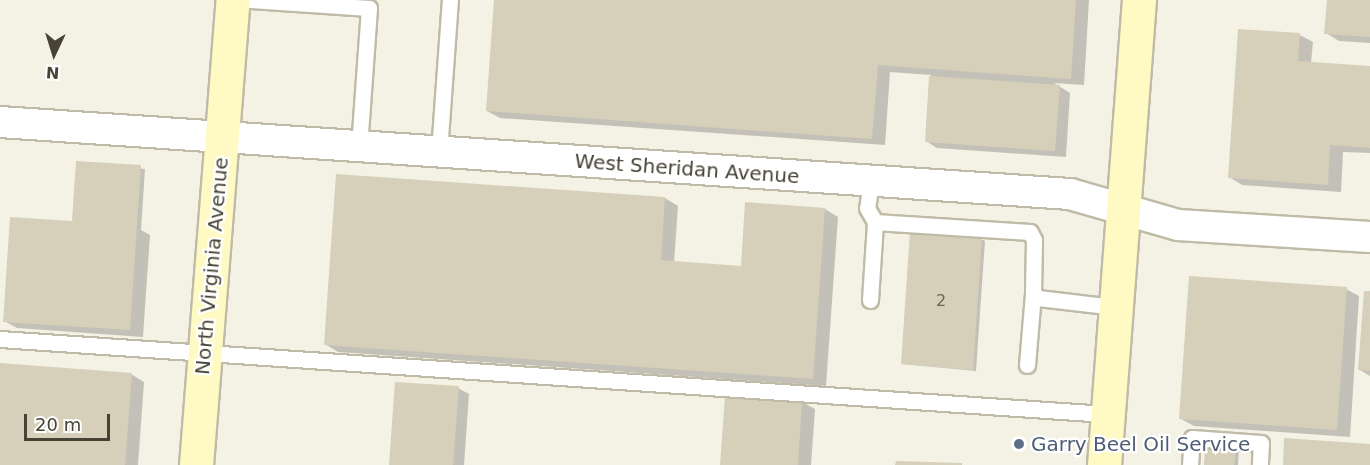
<!DOCTYPE html>
<style>
body{margin:0}
#map{position:relative;width:1370px;height:465px;overflow:hidden;background:#f4f2e5;font-family:"DejaVu Sans",sans-serif}
div>[style]{position:absolute}
.shadow>*{inset:0;background:#0003}
.building>*{inset:0;background:#d6cfba}
.roads{filter:drop-shadow(2px 0 #c0bba7) drop-shadow(-2px 0 #c0bba7) drop-shadow(0 2px #c0bba7) drop-shadow(0 -2px #c0bba7)}
.lane>*{height:15px;margin:-7.5px;padding:0 7.5px;transform-origin:7.5px;border-radius:7.5px;background:#fff}
.street>*{height:30px;margin:-15px;padding:0 15px;transform-origin:15px;border-radius:15px;background:#fff}
.secondary>*{height:33px;margin:-16.5px;padding:0 16.5px;transform-origin:16.5px;border-radius:16.5px;background:#fffac3}
.dots>*{width:16px;height:16px;translate:-50% -50%;box-sizing:border-box;border:3px solid #fff;border-radius:50%}
span{translate:-50% -50%;white-space:nowrap;text-align:center;line-height:1.15;-webkit-text-stroke:4.5px #fff;paint-order:stroke}
.number-label{font-size:16px;color:#6a6556}
.number-label span{-webkit-text-stroke-width:0}
.street-label{font-size:20px;color:#464234}
.service-label{font-size:20px;color:#4e5e75}
.left{translate:0 -50%;text-align:left}
.north{position:absolute;left:24px;top:24px;width:60px;height:60px;-webkit-text-stroke:4px #fff;paint-order:stroke;rotate:184deg;font-size:16px;font-weight:700;line-height:24px;text-align:center;color:#464234}
.north::after{content:'';display:block;margin:auto;width:21px;height:27px;background:#464234;clip-path:polygon(50% 0,100% 100%,50% 72%,0 100%)}
.scale{position:absolute;left:24px;top:414px;width:86px;height:27px;box-sizing:border-box;border:3px solid #464234;border-top:0;padding-left:8px;font-size:18px;line-height:21px;white-space:nowrap;color:#464234;-webkit-text-stroke:4px #fff;paint-order:stroke}
</style>
<div id="map">
<div class="shadow">
<i style="clip-path:polygon(495px 0,1089px 0,1084px 85px,1054px 83px,1070px 93px,1066px 157px,937px 148px,926px 141px,931px 75px,890px 72px,885px 145px,500px 118px,487px 111px)"></i>
<i style="clip-path:polygon(1328px 0,1370px 0,1370px 43px,1339px 41px,1326px 33px)"></i>
<i style="clip-path:polygon(1300px 35px,1313px 42px,1311px 63px,1370px 67px,1370px 153px,1343px 152px,1341px 192px,1242px 185px,1229px 177px)"></i>
<i style="clip-path:polygon(77px 162px,145px 169px,141px 230px,150px 235px,143px 337px,17px 328px,4px 321px,73px 223px)"></i>
<i style="clip-path:polygon(337px 175px,665px 198px,678px 206px,674px 263px,742px 267px,747px 204px,825px 209px,838px 217px,826px 386px,338px 352px,325px 344px)"></i>
<i style="clip-path:polygon(981px 239px,985px 241px,976px 371px,902px 364px)"></i>
<i style="clip-path:polygon(1346px 289px,1359px 296px,1350px 437px,1194px 426px,1181px 419px)"></i>
<i style="clip-path:polygon(1370px 293px,1370px 376px,1360px 370px)"></i>
<i style="clip-path:polygon(0 364px,131px 374px,144px 382px,138px 465px,0 465px)"></i>
<i style="clip-path:polygon(458px 388px,469px 394px,464px 465px,390px 465px)"></i>
<i style="clip-path:polygon(802px 402px,815px 409px,811px 465px,722px 465px)"></i>
<i style="clip-path:polygon(1235px 448px,1239px 451px,1238px 465px,1205px 465px)"></i>
</div>
<div class="building">
<i style="clip-path:polygon(494px 0,1076px 0,1071px 79px,878px 65px,872px 139px,486px 111px)"></i>
<i style="clip-path:polygon(1327px 0,1370px 0,1370px 37px,1324px 34px)"></i>
<i style="clip-path:polygon(1238px 29px,1300px 33px,1298px 61px,1370px 66px,1370px 148px,1330px 145px,1328px 185px,1228px 178px)"></i>
<i style="clip-path:polygon(929px 76px,1060px 85px,1055px 151px,925px 142px)"></i>
<i style="clip-path:polygon(76px 161px,141px 165px,130px 330px,3px 322px,10px 217px,72px 221px)"></i>
<i style="clip-path:polygon(336px 174px,665px 197px,661px 260px,741px 266px,745px 202px,825px 208px,813px 379px,324px 345px)"></i>
<i style="clip-path:polygon(910px 232px,982px 237px,973px 370px,901px 364px)"></i>
<i style="clip-path:polygon(1189px 276px,1347px 287px,1337px 430px,1179px 419px)"></i>
<i style="clip-path:polygon(1364px 291px,1370px 291px,1370px 371px,1358px 370px)"></i>
<i style="clip-path:polygon(0 363px,132px 373px,125px 465px,0 465px)"></i>
<i style="clip-path:polygon(395px 382px,459px 386px,453px 465px,389px 465px)"></i>
<i style="clip-path:polygon(725px 395px,802px 400px,798px 465px,720px 465px)"></i>
<i style="clip-path:polygon(1284px 438px,1370px 444px,1370px 465px,1283px 465px)"></i>
<i style="clip-path:polygon(1205px 446px,1236px 447px,1234px 465px,1204px 465px)"></i>
<i style="clip-path:polygon(896px 461px,962px 463px,962px 465px,895px 465px)"></i>
</div>
<div class="roads">
<div class="lane">
<i style="left:251px;top:0;width:118px;rotate:3.9deg"></i>
<i style="left:369px;top:8px;width:139px;rotate:94.1deg"></i>
<i style="left:439px;top:152px;width:152px;rotate:-85.9deg"></i>
<i style="left:871px;top:181px;width:27px;rotate:98deg"></i>
<i style="left:867px;top:208px;width:16px;rotate:60deg"></i>
<i style="left:875px;top:222px;width:155px;rotate:3.7deg"></i>
<i style="left:1030px;top:232px;width:9px;rotate:63deg"></i>
<i style="left:1034px;top:240px;width:53px;rotate:91.1deg"></i>
<i style="left:1033px;top:293px;width:7px;rotate:45deg"></i>
<i style="left:1038px;top:298px;width:78px;rotate:6.7deg"></i>
<i style="left:870px;top:300px;width:78px;rotate:-86.3deg"></i>
<i style="left:0;top:339px;width:1110px;rotate:3.88deg"></i>
<i style="left:1027px;top:365px;width:72px;rotate:-85.2deg"></i>
<i style="left:1190px;top:465px;width:27px;rotate:-86deg"></i>
<i style="left:1192px;top:438px;width:69px;rotate:4.1deg"></i>
<i style="left:1261px;top:443px;width:22px;rotate:93deg"></i>
</div>
<div class="street">
<i style="left:0;top:122px;width:1072px;rotate:3.85deg"></i>
<i style="left:1070px;top:194px;width:112px;rotate:16deg"></i>
<i style="left:1178px;top:225px;width:192px;rotate:3.6deg"></i>
</div>
<div class="secondary">
<i style="left:196px;top:465px;width:466px;rotate:-85.5deg"></i>
<i style="left:1104px;top:465px;width:466px;rotate:-85.7deg"></i>
</div>
</div>
<div class="dots">
<i style="left:1019px;top:444px;background:#5c6f8a"></i>
</div>
<div class="number-label">
<span style="left:941px;top:301px">2</span>
</div>
<div class="street-label">
<span style="left:687px;top:169px;rotate:4deg">West Sheridan Avenue</span>
<span style="left:212px;top:266px;rotate:-85deg">North Virginia Avenue</span>
</div>
<div class="service-label">
<span class="left" style="left:1031px;top:444px">Garry Beel Oil Service</span>
</div>
<div class="north">N</div>
<div class="scale">20 m</div>
</div>
